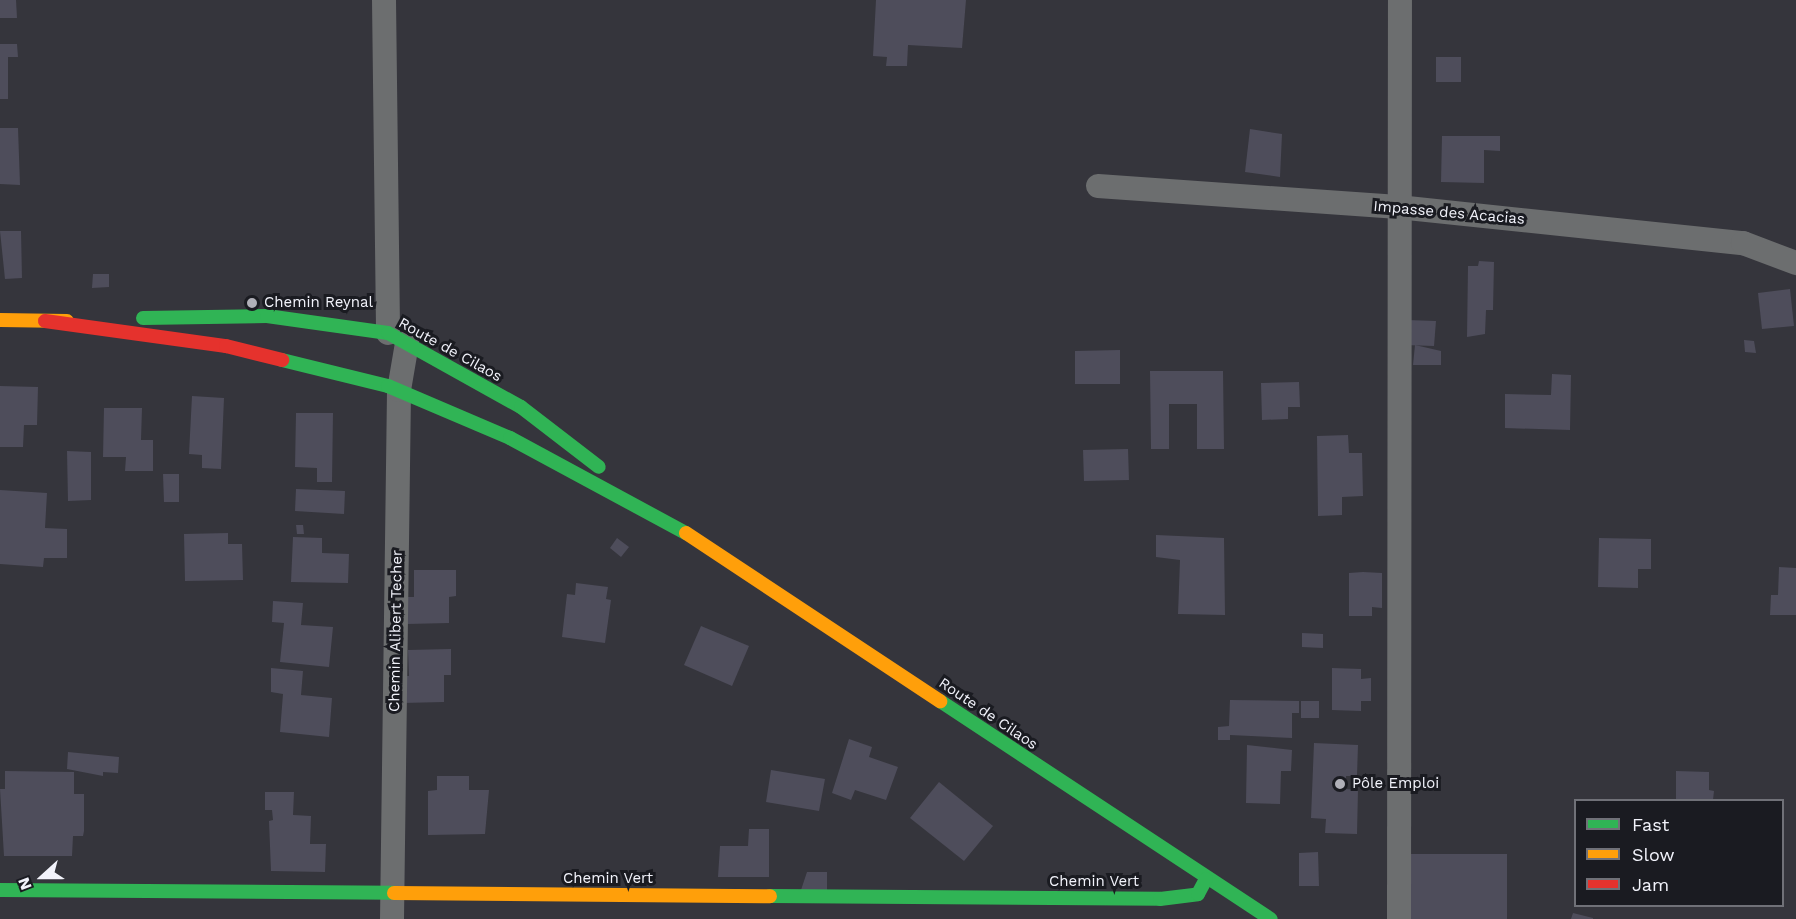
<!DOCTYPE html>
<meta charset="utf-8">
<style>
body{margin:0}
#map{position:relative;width:1796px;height:919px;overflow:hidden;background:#35353c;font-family:"Work Sans",sans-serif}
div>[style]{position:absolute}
.building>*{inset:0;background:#4e4d5b}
.street>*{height:24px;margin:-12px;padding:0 12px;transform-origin:12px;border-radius:12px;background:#6c6e6f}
.fast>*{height:14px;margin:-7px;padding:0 7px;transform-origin:7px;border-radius:7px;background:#30b455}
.slow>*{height:14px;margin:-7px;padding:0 7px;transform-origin:7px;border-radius:7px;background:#ff9f0a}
.jam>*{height:14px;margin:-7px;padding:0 7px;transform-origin:7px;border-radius:7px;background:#e5322d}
.dots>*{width:16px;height:16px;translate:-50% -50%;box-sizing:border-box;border:3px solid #1a1b21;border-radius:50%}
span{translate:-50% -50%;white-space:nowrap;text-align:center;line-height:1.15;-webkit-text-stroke:6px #1a1b21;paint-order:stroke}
.street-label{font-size:15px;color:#f2f3fb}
.poi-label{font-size:15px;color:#f2f3fb}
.left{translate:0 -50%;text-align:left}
.legend{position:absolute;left:1574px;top:799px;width:210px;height:108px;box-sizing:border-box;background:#1a1b21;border:2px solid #707178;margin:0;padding:8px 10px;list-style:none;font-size:18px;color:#f2f3fb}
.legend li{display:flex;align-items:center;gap:12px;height:30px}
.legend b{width:30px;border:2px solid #707178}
.north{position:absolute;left:12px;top:847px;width:60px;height:60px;-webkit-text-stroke:4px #1a1b21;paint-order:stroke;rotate:249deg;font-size:16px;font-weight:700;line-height:24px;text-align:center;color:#f2f3fb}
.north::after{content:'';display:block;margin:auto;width:21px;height:27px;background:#f2f3fb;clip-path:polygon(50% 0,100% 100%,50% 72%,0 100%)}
</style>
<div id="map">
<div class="building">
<i style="clip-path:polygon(0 0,16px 0,17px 18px,0 18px)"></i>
<i style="clip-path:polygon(876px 0,966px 0,962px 48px,908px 45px,907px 66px,886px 66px,887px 57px,873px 56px)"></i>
<i style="clip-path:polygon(0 44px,17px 44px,18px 57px,8px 57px,8px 99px,0 99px)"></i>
<i style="clip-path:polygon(1436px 57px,1461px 57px,1461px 82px,1436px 82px)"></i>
<i style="clip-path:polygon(0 128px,18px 128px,20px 185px,0 184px)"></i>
<i style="clip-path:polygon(1250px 129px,1282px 134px,1280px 177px,1245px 172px)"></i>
<i style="clip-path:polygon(1442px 136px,1500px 136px,1500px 151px,1484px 150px,1484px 183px,1441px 182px)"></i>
<i style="clip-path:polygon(0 231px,21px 231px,22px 278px,5px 279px)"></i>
<i style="clip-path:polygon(1479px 261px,1494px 262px,1493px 310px,1486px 310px,1485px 334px,1467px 337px,1468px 266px,1478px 266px)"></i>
<i style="clip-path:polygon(93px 274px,109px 274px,109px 287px,92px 288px)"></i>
<i style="clip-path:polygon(1790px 289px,1794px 326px,1762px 329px,1758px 293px)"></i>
<i style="clip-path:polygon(1406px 320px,1436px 321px,1434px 346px,1405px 345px)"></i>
<i style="clip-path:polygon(1744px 340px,1754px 341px,1756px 353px,1745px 352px)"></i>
<i style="clip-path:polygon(1415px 345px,1441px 351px,1441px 365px,1413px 365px)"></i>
<i style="clip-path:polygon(1120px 350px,1120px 384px,1075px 384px,1075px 351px)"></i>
<i style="clip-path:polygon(1150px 371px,1223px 371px,1224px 449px,1197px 449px,1197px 404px,1169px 404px,1169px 449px,1151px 449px)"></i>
<i style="clip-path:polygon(1552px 374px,1571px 375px,1570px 430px,1505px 428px,1505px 394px,1551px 395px)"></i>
<i style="clip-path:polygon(1299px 382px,1300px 407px,1288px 407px,1288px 419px,1262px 420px,1261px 383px)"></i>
<i style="clip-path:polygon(0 386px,38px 387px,37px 425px,24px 425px,23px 447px,0 447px)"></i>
<i style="clip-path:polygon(192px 396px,224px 398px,221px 469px,202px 468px,202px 455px,189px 454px)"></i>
<i style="clip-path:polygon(104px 408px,142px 408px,141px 440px,153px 440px,153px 471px,125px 471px,126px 457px,103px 457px)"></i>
<i style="clip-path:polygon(296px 413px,333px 413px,332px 482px,317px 482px,317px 468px,295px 467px)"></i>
<i style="clip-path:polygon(1348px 435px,1349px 453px,1362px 453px,1363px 496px,1342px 497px,1342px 515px,1318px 516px,1317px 436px)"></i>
<i style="clip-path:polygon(1128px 449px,1129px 480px,1084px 481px,1083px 450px)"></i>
<i style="clip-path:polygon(67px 451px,91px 452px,91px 500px,68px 501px)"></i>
<i style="clip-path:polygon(163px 474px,179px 474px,179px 502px,164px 502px)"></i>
<i style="clip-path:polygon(296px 489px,345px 491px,344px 514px,295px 511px)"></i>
<i style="clip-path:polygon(0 490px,47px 493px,45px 528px,67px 529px,67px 558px,44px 558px,43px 567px,0 564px)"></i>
<i style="clip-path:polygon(296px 525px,303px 525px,304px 534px,297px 534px)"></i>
<i style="clip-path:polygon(228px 533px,228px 544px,242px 544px,243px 580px,185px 581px,184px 534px)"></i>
<i style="clip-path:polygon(1156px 535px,1224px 538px,1225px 615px,1178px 614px,1180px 560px,1156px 557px)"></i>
<i style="clip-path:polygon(293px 537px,322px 538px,322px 553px,349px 554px,348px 583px,291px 582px)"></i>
<i style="clip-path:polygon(617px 538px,629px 547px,621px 557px,610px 548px)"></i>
<i style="clip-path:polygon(1599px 538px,1651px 539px,1651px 569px,1638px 569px,1638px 588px,1598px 587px)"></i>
<i style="clip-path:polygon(1779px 567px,1796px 568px,1796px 615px,1770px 615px,1771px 595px,1778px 595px)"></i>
<i style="clip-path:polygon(414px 570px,456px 570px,456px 596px,449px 597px,449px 623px,407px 624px,406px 597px,414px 597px)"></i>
<i style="clip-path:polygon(1363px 572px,1382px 573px,1382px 608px,1372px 607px,1372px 616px,1349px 616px,1349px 573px)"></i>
<i style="clip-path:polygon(576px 583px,608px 587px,606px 599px,611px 600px,605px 643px,562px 637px,567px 594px,575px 595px)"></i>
<i style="clip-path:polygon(273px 601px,303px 603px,301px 625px,333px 627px,329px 667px,280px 662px,284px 623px,272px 622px)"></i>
<i style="clip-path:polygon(701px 626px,749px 646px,732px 686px,684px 665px)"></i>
<i style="clip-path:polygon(1302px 633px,1323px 634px,1323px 648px,1302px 647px)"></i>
<i style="clip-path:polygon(451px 649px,451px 675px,444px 675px,444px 702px,402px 703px,402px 676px,409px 676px,408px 650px)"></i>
<i style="clip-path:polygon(271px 668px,303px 671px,301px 695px,332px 698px,329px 737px,280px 732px,283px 694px,271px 692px)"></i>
<i style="clip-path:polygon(1332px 668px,1361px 669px,1361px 679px,1371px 678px,1371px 701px,1361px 701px,1361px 711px,1332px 710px)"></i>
<i style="clip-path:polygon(1230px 700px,1299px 701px,1299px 713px,1292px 713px,1292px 738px,1230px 735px,1230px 740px,1218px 740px,1218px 727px,1229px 726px)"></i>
<i style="clip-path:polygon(1301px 701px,1319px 701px,1319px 718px,1301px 718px)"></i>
<i style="clip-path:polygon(849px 739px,872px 747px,869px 757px,898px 767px,886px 800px,855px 790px,851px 800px,832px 793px)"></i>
<i style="clip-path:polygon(1314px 743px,1358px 745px,1357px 776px,1346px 776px,1346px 789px,1358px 790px,1357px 834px,1325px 833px,1326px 819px,1311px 818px)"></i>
<i style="clip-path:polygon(1247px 745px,1292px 750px,1291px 771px,1281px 771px,1280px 804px,1246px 803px)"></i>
<i style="clip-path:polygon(68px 752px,119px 757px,118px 773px,103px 772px,103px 776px,67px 769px)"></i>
<i style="clip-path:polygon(771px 770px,825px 779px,819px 811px,766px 802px)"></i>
<i style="clip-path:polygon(5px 771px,74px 772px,74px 794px,84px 794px,84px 831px,83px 836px,73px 836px,72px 856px,4px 856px,0 789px,5px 789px)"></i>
<i style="clip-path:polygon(1676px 771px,1709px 772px,1709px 790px,1714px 791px,1713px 800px,1676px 800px)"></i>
<i style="clip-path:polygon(437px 776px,469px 776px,469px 790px,489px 790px,485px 834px,428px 835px,428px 791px,437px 790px)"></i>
<i style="clip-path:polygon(939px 782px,993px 826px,964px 861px,910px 818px)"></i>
<i style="clip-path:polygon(265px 792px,294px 792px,293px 815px,311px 816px,310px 844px,326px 844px,325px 872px,271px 871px,269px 821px,273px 820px,272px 810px,265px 810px)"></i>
<i style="clip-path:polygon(749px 829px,769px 829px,769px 877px,718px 877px,720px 846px,748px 846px)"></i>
<i style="clip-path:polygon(1318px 852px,1319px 886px,1299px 886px,1299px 853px)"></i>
<i style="clip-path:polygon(1403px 854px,1507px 854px,1507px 919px,1404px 919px)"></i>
<i style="clip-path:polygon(807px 872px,827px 872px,827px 897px,799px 896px)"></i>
<i style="clip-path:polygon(1573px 913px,1593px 918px,1593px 919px,1571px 919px)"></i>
</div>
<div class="street">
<i style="left:384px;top:0;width:333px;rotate:89.3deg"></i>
<i style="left:1098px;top:186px;width:301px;rotate:4deg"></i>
<i style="left:1398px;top:207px;width:347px;rotate:6deg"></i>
<i style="left:1743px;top:243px;width:57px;rotate:20.7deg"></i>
<i style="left:392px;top:919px;width:529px;rotate:-89.24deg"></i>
<i style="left:399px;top:390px;width:48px;rotate:-80.3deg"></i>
<i style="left:1399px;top:919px;width:919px;rotate:-89.94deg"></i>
</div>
<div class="fast">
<i style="left:143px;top:318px;width:124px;rotate:-0.9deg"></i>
<i style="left:267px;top:316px;width:122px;rotate:8deg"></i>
<i style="left:388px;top:333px;width:152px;rotate:29.1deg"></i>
<i style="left:521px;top:407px;width:98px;rotate:37.6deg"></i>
<i style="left:282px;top:360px;width:109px;rotate:13.8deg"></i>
<i style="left:388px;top:386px;width:133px;rotate:23.1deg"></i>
<i style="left:510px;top:438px;width:200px;rotate:28.4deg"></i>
<i style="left:940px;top:701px;width:396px;rotate:33.4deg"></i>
<i style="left:0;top:890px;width:394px;rotate:0.4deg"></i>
<i style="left:770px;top:896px;width:390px;rotate:0.4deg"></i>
<i style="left:1160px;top:899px;width:38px;rotate:-7deg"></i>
<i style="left:1198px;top:894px;width:17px;rotate:-62deg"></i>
</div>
<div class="slow">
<i style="left:0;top:320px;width:67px;rotate:0.9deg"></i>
<i style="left:686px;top:533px;width:305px;rotate:33.5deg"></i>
<i style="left:394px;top:893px;width:376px;rotate:0.5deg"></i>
</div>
<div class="jam">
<i style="left:45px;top:321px;width:183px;rotate:7.9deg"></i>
<i style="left:226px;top:346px;width:58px;rotate:14deg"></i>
</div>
<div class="dots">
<i style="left:252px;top:303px;background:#b0b0b8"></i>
<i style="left:1340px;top:784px;background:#b0b0b8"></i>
</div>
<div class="street-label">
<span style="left:1449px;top:213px;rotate:5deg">Impasse des Acacias</span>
<span style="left:450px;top:350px;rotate:29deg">Route de Cilaos</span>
<span style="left:396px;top:631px;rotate:-89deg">Chemin Alibert Techer</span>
<span style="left:988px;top:714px;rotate:34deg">Route de Cilaos</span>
<span style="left:608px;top:879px">Chemin Vert</span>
<span style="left:1094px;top:882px">Chemin Vert</span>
</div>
<div class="poi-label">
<span class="left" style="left:264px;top:303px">Chemin Reynal</span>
<span class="left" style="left:1352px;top:784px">Pôle Emploi</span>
</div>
<ul class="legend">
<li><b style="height:8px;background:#30b455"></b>Fast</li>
<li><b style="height:8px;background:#ff9f0a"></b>Slow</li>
<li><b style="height:8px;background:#e5322d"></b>Jam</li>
</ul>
<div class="north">N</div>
</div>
